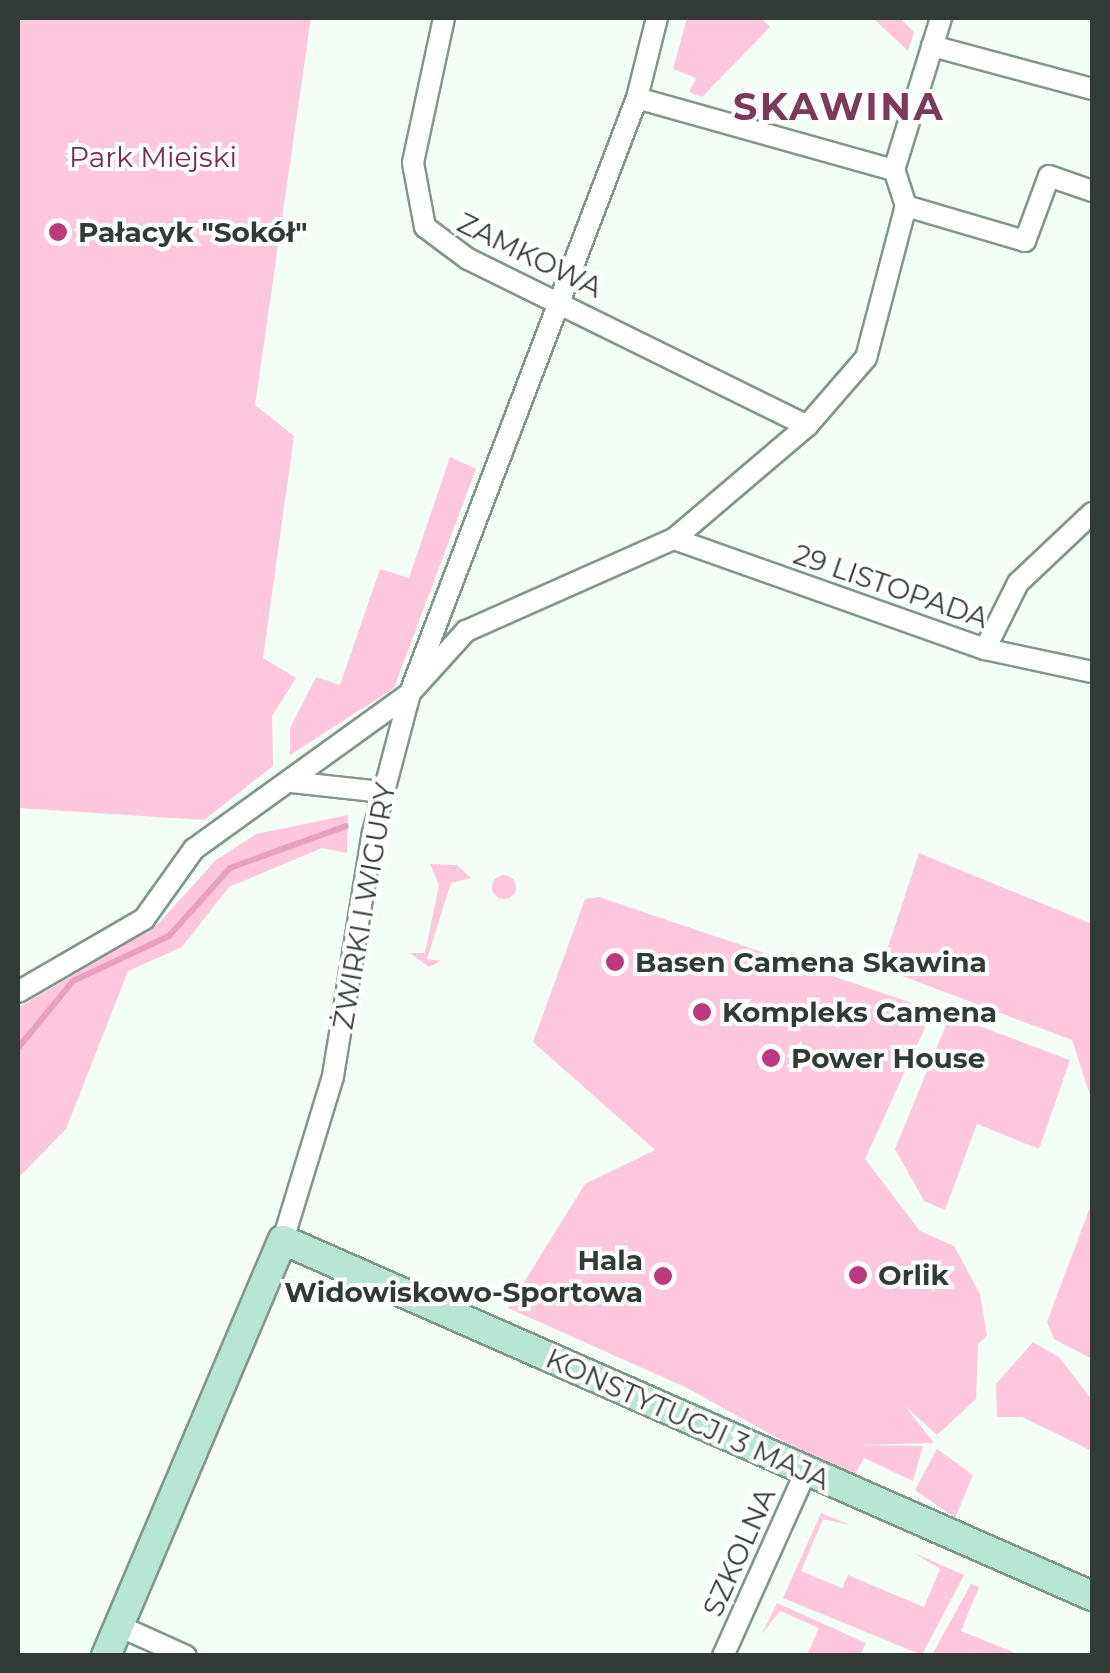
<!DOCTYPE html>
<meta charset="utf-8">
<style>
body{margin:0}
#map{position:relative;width:1110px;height:1673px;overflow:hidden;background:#f3fef7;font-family:Montserrat,sans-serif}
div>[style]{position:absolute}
.green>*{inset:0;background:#fec7dd}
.round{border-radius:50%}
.stream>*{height:6px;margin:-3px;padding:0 3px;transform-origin:3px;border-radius:3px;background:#e7a0be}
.roads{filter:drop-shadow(2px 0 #80988a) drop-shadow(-2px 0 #80988a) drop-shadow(0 2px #80988a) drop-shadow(0 -2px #80988a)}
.street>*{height:20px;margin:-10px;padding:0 10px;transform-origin:10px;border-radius:10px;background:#fff}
.secondary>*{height:28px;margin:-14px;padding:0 14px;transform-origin:14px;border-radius:14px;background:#b9e6d4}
.dots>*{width:28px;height:28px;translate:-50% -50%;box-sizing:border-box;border:5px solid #fff;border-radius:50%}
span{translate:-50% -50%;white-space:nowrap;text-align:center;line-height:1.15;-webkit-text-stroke:8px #fff;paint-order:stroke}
.park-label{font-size:28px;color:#7c2a53}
.poi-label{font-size:28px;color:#313b35;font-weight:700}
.left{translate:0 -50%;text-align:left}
.right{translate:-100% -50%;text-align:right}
.street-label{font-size:28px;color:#313b35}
.district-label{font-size:38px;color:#7c3959;font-weight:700;letter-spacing:2.5px}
.frame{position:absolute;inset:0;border:20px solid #313b35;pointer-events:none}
</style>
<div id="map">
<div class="green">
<i style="clip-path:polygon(18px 18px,311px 18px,255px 405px,294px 436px,263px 658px,296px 678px,272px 716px,273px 766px,204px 820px,18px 808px)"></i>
<i style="clip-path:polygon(687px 18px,761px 18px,770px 27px,702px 97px,689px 92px,696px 78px,673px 69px)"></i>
<i style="clip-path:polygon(873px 18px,900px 18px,914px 32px,908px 51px)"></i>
<i style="clip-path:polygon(450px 457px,476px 469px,394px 688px,290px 755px,290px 728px,316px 677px,340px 685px,380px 569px,409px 578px)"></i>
<i style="clip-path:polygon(348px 815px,347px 853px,322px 848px,229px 887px,182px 947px,128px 971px,66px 1129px,18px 1178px,18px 1008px,157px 925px,216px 860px,256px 834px)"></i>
<i style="clip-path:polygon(919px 853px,1092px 924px,1092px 1101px,1072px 1040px,881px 968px)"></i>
<i style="clip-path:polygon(430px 864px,457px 865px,471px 878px,451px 883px,427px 959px,441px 961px,429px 967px,410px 953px,425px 953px,439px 885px)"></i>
<i class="round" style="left:492px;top:875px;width:24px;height:24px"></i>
<i style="clip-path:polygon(599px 897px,933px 1010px,865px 1159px,920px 1231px,954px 1246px,980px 1294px,987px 1336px,978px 1344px,976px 1399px,937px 1435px,905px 1406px,934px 1443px,859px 1445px,923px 1446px,913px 1481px,864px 1458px,855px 1475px,832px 1468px,685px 1387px,508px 1308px,585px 1184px,655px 1150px,533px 1042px,585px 899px)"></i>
<i style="clip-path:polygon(950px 1015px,1070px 1060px,1039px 1149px,977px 1124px,945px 1210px,924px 1201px,895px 1149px)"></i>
<i style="clip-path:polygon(1092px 1202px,1092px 1359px,1054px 1339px,1047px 1322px)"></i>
<i style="clip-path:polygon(1033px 1342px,1059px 1357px,1092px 1400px,1092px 1451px,1022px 1417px,997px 1417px,996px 1384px)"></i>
<i style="clip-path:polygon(937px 1449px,973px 1475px,955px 1518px,915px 1490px)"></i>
<i style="clip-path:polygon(821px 1513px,850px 1525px,823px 1519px,801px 1571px,842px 1588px,848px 1575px,924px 1607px,940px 1569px,914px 1553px,964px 1575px,922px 1655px,783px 1598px)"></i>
<i style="clip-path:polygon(971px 1584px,979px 1587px,961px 1631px,1020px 1655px,932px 1655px)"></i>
<i style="clip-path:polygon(777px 1603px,866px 1643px,860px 1655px,807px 1655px,819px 1628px,780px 1611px,762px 1634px)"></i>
</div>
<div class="stream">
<i style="left:18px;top:1048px;width:87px;rotate:-50.6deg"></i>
<i style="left:73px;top:981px;width:106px;rotate:-25.1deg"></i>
<i style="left:169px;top:936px;width:91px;rotate:-48.1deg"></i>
<i style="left:230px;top:868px;width:123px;rotate:-19.9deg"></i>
</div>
<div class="roads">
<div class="street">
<i style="left:444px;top:18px;width:148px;rotate:102.1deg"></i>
<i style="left:413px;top:163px;width:65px;rotate:79.4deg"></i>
<i style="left:425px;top:227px;width:54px;rotate:36.7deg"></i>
<i style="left:468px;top:259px;width:378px;rotate:26.2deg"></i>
<i style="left:932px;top:46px;width:166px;rotate:15deg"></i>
<i style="left:637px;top:98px;width:267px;rotate:15.7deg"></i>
<i style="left:894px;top:170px;width:159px;rotate:-72.8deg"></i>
<i style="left:906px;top:206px;width:124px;rotate:16.4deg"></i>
<i style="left:1025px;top:241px;width:69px;rotate:-69.7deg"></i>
<i style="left:1049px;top:176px;width:46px;rotate:19.2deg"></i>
<i style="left:674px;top:539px;width:330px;rotate:19.5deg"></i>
<i style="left:985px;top:649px;width:109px;rotate:12.1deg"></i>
<i style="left:985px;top:649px;width:74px;rotate:-63.4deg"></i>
<i style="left:1018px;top:583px;width:102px;rotate:-43.4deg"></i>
<i style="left:290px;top:782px;width:93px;rotate:6.2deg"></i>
<i style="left:18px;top:992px;width:146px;rotate:-30.1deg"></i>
<i style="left:144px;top:919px;width:86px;rotate:-54.5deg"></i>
<i style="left:194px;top:849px;width:266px;rotate:-35.8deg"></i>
<i style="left:410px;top:693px;width:84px;rotate:-47.9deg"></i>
<i style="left:466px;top:631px;width:227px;rotate:-23.9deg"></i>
<i style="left:674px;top:539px;width:175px;rotate:-40.4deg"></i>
<i style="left:807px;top:426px;width:90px;rotate:-49.1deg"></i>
<i style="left:866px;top:358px;width:157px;rotate:-75.3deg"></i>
<i style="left:906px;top:206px;width:38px;rotate:-108deg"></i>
<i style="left:283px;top:1240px;width:171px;rotate:-73deg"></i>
<i style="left:333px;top:1076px;width:246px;rotate:-80.7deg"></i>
<i style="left:373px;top:833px;width:145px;rotate:-75.2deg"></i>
<i style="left:410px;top:693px;width:637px;rotate:-69.12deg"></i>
<i style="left:637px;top:98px;width:82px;rotate:-76deg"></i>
<i style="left:119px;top:1626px;width:73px;rotate:24.1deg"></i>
<i style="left:723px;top:1656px;width:203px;rotate:-65.8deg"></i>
</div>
<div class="secondary">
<i style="left:106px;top:1656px;width:452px;rotate:-67deg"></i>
<i style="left:283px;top:1240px;width:884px;rotate:23.75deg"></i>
</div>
</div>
<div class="dots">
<i style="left:58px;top:232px;background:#bd397e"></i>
<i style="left:615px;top:962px;background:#bd397e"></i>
<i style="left:702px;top:1012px;background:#bd397e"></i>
<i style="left:771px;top:1058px;background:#bd397e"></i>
<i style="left:858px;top:1275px;background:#bd397e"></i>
<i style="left:663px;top:1276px;background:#bd397e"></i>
</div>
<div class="park-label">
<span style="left:153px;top:157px">Park Miejski</span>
</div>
<div class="poi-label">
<span class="left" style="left:78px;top:232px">Pałacyk "Sokół"</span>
<span class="left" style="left:635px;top:962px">Basen Camena Skawina</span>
<span class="left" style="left:722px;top:1012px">Kompleks Camena</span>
<span class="left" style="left:791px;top:1058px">Power House</span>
<span class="right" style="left:643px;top:1276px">Hala<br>Widowiskowo-Sportowa</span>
<span class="left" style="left:878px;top:1275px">Orlik</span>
</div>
<div class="street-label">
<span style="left:530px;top:255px;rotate:26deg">ZAMKOWA</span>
<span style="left:891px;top:586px;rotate:19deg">29 LISTOPADA</span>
<span style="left:364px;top:906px;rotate:-80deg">ŻWIRKI I WIGURY</span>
<span style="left:688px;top:1419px;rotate:24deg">KONSTYTUCJI 3 MAJA</span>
<span style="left:739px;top:1552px;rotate:-66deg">SZKOLNA</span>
</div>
<div class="district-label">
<span style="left:839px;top:107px">SKAWINA</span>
</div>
<div class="frame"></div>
</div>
